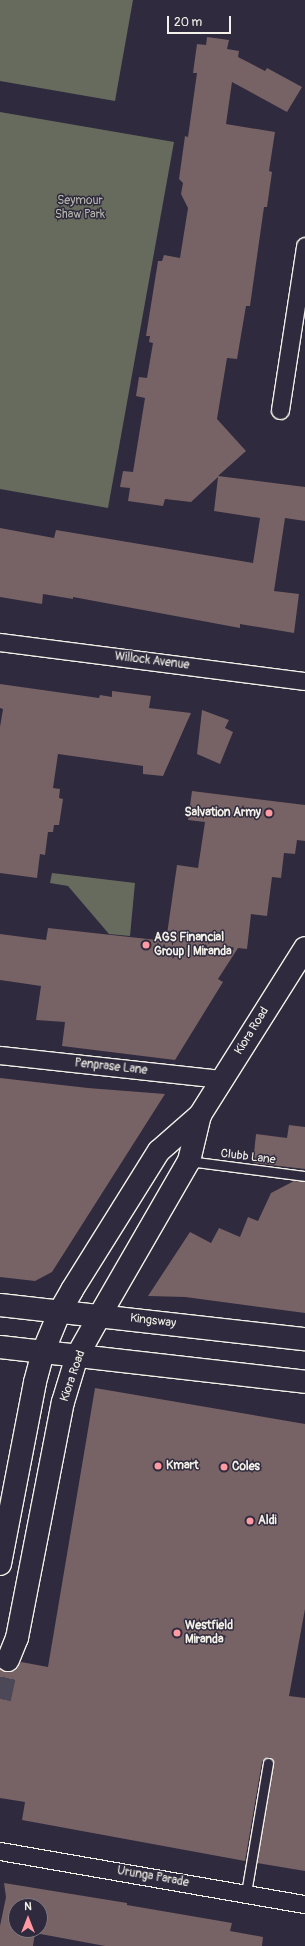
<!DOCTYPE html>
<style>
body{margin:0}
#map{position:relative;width:305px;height:1946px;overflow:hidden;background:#2f2a3d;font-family:Pangolin,sans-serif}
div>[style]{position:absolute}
.green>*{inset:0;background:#666b5e}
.building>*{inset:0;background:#776265}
.tertiary-tunnel>*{height:22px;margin-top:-11px;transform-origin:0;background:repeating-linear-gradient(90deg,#4d4857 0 22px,transparent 0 33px)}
.roads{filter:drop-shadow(1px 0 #f4f1e8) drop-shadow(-1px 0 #f4f1e8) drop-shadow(0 1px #f4f1e8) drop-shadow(0 -1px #f4f1e8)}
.service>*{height:9px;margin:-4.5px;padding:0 4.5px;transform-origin:4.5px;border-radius:4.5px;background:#2f2a3d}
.minor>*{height:17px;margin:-8.5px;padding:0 8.5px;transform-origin:8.5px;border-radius:8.5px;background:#2f2a3d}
.tertiary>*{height:22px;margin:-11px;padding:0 11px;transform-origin:11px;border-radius:11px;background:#2f2a3d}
.secondary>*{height:22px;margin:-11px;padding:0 11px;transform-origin:11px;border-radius:11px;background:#2f2a3d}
.primary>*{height:22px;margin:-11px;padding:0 11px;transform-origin:11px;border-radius:11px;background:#2f2a3d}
.dots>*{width:11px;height:11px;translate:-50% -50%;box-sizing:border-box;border:2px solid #2f2a3d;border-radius:50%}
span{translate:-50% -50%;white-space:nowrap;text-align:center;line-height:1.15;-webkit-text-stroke:3px #2f2a3d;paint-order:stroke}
.park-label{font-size:12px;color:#b4b5aa}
.street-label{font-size:12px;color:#f4f1e8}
.poi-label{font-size:12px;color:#f4f1e8;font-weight:700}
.right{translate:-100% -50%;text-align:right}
.left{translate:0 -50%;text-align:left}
.north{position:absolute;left:8px;top:1898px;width:40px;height:40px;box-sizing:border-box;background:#2f2a3d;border:1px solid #7e7a81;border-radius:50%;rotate:0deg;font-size:11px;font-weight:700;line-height:16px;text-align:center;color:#f4f1e8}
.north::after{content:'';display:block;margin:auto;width:14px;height:18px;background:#ff9aa2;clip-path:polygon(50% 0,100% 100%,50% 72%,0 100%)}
.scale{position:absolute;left:167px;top:16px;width:64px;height:18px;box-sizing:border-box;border:2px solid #f4f1e8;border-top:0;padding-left:5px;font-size:12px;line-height:14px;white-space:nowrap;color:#f4f1e8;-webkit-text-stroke:3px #2f2a3d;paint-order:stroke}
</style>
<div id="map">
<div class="green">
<i style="clip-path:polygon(0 0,133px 0,115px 101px,0 81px)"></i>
<i style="clip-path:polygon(0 112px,174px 142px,108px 508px,0 489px)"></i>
<i style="clip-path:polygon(52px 873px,135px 883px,130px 936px,109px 934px,68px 886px,50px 883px)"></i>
</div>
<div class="building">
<i style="clip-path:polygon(207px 37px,229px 40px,227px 49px,239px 51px,238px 57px,265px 71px,267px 68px,302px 87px,287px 112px,232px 82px,226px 124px,275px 132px,269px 171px,272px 172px,267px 207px,264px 207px,250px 306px,246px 306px,237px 359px,227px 358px,217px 419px,246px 451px,218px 476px,305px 487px,305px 521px,285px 518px,274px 591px,299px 594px,294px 633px,240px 624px,240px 628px,73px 597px,73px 599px,43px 594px,42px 604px,0 597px,0 528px,54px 538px,56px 530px,253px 563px,260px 518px,214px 511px,218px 477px,191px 502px,165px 499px,163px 506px,128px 501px,130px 488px,120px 487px,123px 471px,133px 472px,145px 398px,136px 396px,139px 377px,147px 378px,153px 343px,149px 342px,150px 336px,146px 336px,158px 261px,162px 261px,164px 255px,180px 258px,188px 208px,181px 194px,183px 183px,179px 179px,185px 136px,188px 137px,197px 73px,193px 73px,197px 44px,206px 45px)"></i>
<i style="clip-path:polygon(0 684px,99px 698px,100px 695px,112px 697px,112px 691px,151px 696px,149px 708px,191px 713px,163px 776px,143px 774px,143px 766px,58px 754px,53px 788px,60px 789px,59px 798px,63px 799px,59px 825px,54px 825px,53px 832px,48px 832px,45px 855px,40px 854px,37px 878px,0 873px,0 727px,3px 709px,0 708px)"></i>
<i style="clip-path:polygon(202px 710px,229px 720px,225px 728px,233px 732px,220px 764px,197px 754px)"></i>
<i style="clip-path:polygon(192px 791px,305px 805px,305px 841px,297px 840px,295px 854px,284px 853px,281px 878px,272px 877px,267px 916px,251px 914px,247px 949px,238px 948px,218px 979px,223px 982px,175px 1060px,62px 1046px,65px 1022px,36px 1020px,41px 986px,0 980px,0 934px,46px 940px,48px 928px,166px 941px,177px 865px,198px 868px,205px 822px,188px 820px)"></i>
<i style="clip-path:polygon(0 1078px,88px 1088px,165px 1094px,52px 1272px,35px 1281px,0 1277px)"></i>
<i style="clip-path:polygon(289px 1125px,305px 1127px,305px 1169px,253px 1163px,256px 1134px,287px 1138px)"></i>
<i style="clip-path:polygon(294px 1181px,305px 1182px,305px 1313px,185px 1297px,148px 1296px,190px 1232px,211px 1243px,219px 1228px,240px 1237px,248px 1217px,258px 1221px,271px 1193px)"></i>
<i style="clip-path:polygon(95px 1388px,305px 1424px,305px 1609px,289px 1696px,305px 1698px,305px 1871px,257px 1863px,274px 1764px,273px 1761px,269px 1757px,266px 1758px,262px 1762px,245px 1861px,22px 1820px,25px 1802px,0 1798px,0 1669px,10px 1672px,16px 1670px,21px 1662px,48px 1667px)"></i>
<i style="clip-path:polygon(evenodd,4px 1883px,127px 1903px,127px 1905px,232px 1923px,230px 1931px,263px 1937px,262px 1946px,105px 1946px,35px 1933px,33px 1946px,0 1946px,0 1926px,6px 1897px,4px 1883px,16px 1906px,40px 1906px,40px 1930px,16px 1930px,16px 1906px)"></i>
</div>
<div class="tertiary-tunnel">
<i style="left:0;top:1699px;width:40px;rotate:-78deg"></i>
</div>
<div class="roads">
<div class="service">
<i style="left:189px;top:1161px;width:117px;rotate:7.4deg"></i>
<i style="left:246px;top:1893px;width:132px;rotate:-80.4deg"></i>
</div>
<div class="minor">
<i style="left:280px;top:410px;width:166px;rotate:-81.3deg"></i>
<i style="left:0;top:642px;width:307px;rotate:7.3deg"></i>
<i style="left:0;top:1055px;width:223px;rotate:6.2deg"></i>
<i style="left:0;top:1851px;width:310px;rotate:9.9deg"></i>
</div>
<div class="tertiary">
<i style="left:0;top:1564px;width:185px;rotate:-79.1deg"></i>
<i style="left:35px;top:1382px;width:31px;rotate:-75deg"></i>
<i style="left:8px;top:1660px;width:24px;rotate:-68deg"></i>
<i style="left:17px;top:1638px;width:240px;rotate:-79deg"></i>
<i style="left:63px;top:1402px;width:48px;rotate:-73.1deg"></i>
</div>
<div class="secondary">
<i style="left:60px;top:1311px;width:24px;rotate:-60deg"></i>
<i style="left:72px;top:1290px;width:164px;rotate:-58deg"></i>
<i style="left:159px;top:1151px;width:55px;rotate:-41.3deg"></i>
<i style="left:200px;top:1115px;width:197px;rotate:-57.8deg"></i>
<i style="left:100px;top:1315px;width:178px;rotate:-60deg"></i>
<i style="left:189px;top:1161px;width:47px;rotate:-76.6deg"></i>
</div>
<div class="primary">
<i style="left:0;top:1305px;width:307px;rotate:6.4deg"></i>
<i style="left:0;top:1347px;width:307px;rotate:6.5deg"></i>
<i style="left:43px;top:1352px;width:44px;rotate:-67.5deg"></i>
<i style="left:77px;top:1356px;width:47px;rotate:-60.7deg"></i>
</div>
</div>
<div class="dots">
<i style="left:269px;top:813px;background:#ff9aa2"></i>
<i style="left:146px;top:945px;background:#ff9aa2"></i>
<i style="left:158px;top:1466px;background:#ff9aa2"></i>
<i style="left:224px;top:1467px;background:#ff9aa2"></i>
<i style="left:250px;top:1521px;background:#ff9aa2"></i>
<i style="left:177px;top:1633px;background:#ff9aa2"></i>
</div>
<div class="park-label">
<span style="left:80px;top:208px">Seymour<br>Shaw Park</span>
</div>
<div class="street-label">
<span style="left:152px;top:661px;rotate:7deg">Willock Avenue</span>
<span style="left:252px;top:1031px;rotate:-58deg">Kiora Road</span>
<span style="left:111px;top:1067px;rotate:6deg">Penprase Lane</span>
<span style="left:248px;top:1157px;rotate:7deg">Clubb Lane</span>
<span style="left:153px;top:1321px;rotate:7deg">Kingsway</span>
<span style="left:73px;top:1376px;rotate:-71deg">Kiora Road</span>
<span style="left:153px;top:1877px;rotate:10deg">Urunga Parade</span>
</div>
<div class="poi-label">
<span class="right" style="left:261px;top:813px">Salvation Army</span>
<span class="left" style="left:154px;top:945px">AGS Financial<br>Group | Miranda</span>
<span class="left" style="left:166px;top:1466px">Kmart</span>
<span class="left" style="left:232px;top:1467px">Coles</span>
<span class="left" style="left:258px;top:1521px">Aldi</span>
<span class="left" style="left:185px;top:1633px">Westfield<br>Miranda</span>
</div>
<div class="north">N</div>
<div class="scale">20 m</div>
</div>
